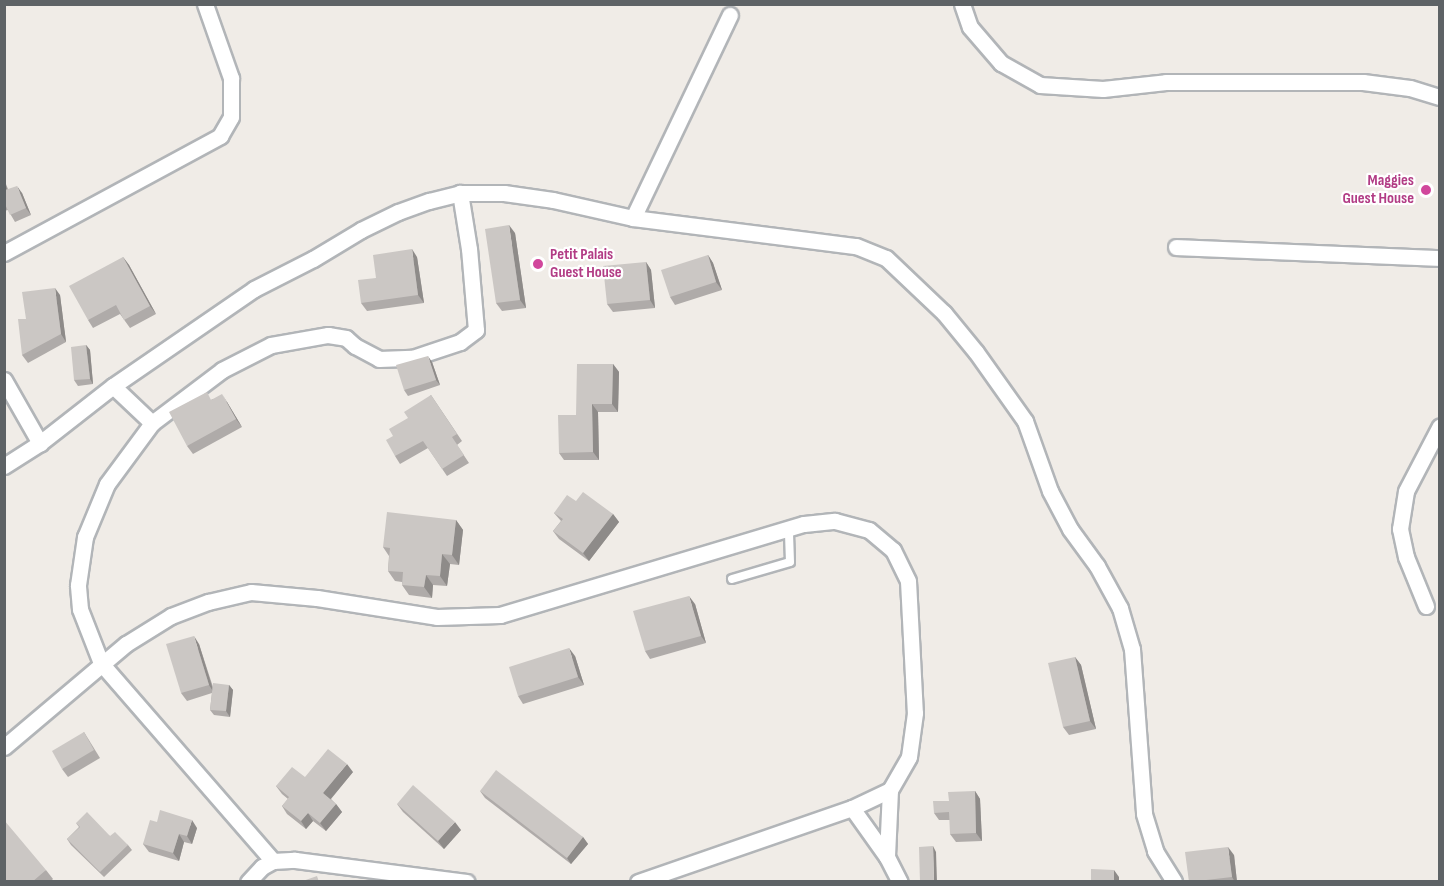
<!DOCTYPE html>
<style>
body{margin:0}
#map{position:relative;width:1444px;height:886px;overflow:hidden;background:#f0ece7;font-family:"Sofia Sans Condensed",sans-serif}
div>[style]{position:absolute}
.roads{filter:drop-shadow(2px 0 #b2b5b8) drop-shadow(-2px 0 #b2b5b8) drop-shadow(0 2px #b2b5b8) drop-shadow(0 -2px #b2b5b8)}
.service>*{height:8px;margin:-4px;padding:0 4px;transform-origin:4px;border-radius:4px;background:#fff}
.minor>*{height:15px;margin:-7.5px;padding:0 7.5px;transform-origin:7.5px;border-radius:7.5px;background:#fff}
.wall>*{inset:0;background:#afaba9}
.shaded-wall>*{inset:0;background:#8e8b89}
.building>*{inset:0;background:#cbc7c4}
.dots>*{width:16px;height:16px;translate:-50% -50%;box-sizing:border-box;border:3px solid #fff;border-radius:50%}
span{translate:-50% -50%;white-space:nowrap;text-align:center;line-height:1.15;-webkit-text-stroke:4.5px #fff;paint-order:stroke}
.hotel-label{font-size:16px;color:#b23c85;font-weight:700}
.right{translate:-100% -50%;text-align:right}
.left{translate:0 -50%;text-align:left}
.frame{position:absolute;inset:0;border:6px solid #5e6366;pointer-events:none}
</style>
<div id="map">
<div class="roads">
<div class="service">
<i style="left:732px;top:579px;width:60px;rotate:-16.3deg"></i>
<i style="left:790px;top:562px;width:33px;rotate:-92deg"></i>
</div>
<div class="minor">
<i style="left:962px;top:4px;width:24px;rotate:71deg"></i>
<i style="left:970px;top:27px;width:48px;rotate:49.3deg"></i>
<i style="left:1001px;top:63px;width:45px;rotate:29.4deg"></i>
<i style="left:1040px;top:85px;width:63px;rotate:3.6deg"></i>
<i style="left:1103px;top:89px;width:63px;rotate:-6.3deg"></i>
<i style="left:1166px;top:82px;width:197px"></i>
<i style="left:1363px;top:82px;width:47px;rotate:7.3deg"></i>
<i style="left:1410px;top:88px;width:31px;rotate:17deg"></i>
<i style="left:633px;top:218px;width:225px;rotate:-64.5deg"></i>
<i style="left:1176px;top:247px;width:264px;rotate:2.4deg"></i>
<i style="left:4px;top:253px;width:246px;rotate:-28.4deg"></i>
<i style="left:220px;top:136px;width:22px;rotate:-60deg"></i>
<i style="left:231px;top:117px;width:39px;rotate:-90deg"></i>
<i style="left:231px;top:78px;width:78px;rotate:-109.4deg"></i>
<i style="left:4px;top:380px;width:73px;rotate:60.3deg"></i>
<i style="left:113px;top:386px;width:54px;rotate:43.5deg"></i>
<i style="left:4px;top:466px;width:43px;rotate:-32.6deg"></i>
<i style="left:40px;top:443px;width:93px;rotate:-38deg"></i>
<i style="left:113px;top:386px;width:171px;rotate:-34.5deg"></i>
<i style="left:254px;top:289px;width:66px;rotate:-27deg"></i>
<i style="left:313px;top:259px;width:56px;rotate:-31.1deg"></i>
<i style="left:361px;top:230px;width:41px;rotate:-25.9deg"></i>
<i style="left:398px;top:212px;width:33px;rotate:-20deg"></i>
<i style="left:429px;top:201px;width:32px;rotate:-14deg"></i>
<i style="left:460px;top:193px;width:44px"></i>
<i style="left:504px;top:193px;width:49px;rotate:8.1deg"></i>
<i style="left:553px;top:200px;width:82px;rotate:12.7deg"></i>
<i style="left:633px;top:218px;width:225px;rotate:7.2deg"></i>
<i style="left:856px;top:246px;width:32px;rotate:22deg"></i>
<i style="left:886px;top:258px;width:80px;rotate:43.5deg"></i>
<i style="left:944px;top:313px;width:50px;rotate:50.6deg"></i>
<i style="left:976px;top:352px;width:85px;rotate:54.6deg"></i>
<i style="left:1025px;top:421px;width:74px;rotate:70.3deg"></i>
<i style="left:1050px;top:491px;width:43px;rotate:62.2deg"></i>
<i style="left:1070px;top:529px;width:46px;rotate:53.9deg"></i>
<i style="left:1097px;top:566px;width:48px;rotate:61.3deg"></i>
<i style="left:1120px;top:608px;width:43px;rotate:73.7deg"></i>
<i style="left:1132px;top:649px;width:165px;rotate:85.8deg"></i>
<i style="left:1144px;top:814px;width:39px;rotate:73deg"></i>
<i style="left:1155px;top:851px;width:36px;rotate:58deg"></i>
<i style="left:1426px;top:606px;width:53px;rotate:-112.2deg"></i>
<i style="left:1406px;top:557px;width:29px;rotate:-102deg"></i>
<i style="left:1400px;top:529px;width:38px;rotate:-81deg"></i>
<i style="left:1406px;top:491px;width:73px;rotate:-62.4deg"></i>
<i style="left:4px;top:747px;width:160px;rotate:-40.2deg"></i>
<i style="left:126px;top:644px;width:53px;rotate:-31.9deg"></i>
<i style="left:171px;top:616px;width:40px;rotate:-21deg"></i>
<i style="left:208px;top:602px;width:44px;rotate:-13.1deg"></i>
<i style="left:251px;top:592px;width:66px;rotate:5.2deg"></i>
<i style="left:317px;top:598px;width:121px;rotate:9deg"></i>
<i style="left:437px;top:617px;width:63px;rotate:-1.8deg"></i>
<i style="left:500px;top:615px;width:317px;rotate:-16.7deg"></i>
<i style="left:804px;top:524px;width:31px;rotate:-6deg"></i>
<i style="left:835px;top:521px;width:35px;rotate:15deg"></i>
<i style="left:869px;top:530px;width:31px;rotate:40deg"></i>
<i style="left:893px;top:550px;width:34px;rotate:64deg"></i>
<i style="left:908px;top:581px;width:132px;rotate:87deg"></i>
<i style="left:915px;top:713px;width:44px;rotate:97.8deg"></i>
<i style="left:909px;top:757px;width:38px;rotate:120deg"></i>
<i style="left:890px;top:790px;width:67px;rotate:92.6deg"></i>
<i style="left:852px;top:808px;width:60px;rotate:54.5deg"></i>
<i style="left:887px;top:857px;width:28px;rotate:63deg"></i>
<i style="left:273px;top:861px;width:262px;rotate:-131deg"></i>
<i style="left:101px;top:663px;width:58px;rotate:-111.3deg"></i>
<i style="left:80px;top:609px;width:24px;rotate:-95deg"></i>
<i style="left:78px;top:585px;width:49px;rotate:-81.7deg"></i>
<i style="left:85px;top:537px;width:57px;rotate:-67.5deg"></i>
<i style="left:107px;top:484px;width:76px;rotate:-53.6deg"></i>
<i style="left:152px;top:423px;width:88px;rotate:-37.1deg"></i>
<i style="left:222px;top:370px;width:55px;rotate:-27deg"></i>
<i style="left:271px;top:345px;width:58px;rotate:-10deg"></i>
<i style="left:328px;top:335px;width:18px;rotate:9deg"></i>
<i style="left:346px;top:338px;width:12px;rotate:42deg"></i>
<i style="left:355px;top:346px;width:27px;rotate:28deg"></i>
<i style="left:379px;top:359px;width:33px;rotate:-2deg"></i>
<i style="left:412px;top:358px;width:51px;rotate:-18.4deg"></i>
<i style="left:460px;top:342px;width:20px;rotate:-37deg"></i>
<i style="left:476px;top:330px;width:81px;rotate:-94.9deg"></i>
<i style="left:469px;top:249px;width:57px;rotate:-99.1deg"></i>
<i style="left:248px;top:882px;width:21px;rotate:-47deg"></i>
<i style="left:262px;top:867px;width:13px;rotate:-29deg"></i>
<i style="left:273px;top:861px;width:22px;rotate:-3deg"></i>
<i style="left:295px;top:860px;width:173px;rotate:7.3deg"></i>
<i style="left:638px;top:882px;width:226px;rotate:-19.1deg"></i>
<i style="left:852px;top:808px;width:42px;rotate:-25.3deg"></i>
</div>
</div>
<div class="wall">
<i style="clip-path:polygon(4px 179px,8px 189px,22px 193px,31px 215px,15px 222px,8px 210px,4px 211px)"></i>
<i style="clip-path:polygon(515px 233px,526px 308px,502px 311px,496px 303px)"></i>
<i style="clip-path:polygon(708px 255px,713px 263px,722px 290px,675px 305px,670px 297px)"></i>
<i style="clip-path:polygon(123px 257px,129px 265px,156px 314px,130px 328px,120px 314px,93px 328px,88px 320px)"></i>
<i style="clip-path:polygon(417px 257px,424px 303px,367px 311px,361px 303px,376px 278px)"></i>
<i style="clip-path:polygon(646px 262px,651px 270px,655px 308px,613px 312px,607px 304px)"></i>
<i style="clip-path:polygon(60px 295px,66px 342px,28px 363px,22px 355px,26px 319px)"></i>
<i style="clip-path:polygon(86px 345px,90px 350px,93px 384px,78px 386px,74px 380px)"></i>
<i style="clip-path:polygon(432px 362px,440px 385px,408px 396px,404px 390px)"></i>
<i style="clip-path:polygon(613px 364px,619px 372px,618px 412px,598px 412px,599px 460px,564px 460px,559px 453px)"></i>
<i style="clip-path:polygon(431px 395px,462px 441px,457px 445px,469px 463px,447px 476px,428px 448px,400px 464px,395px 456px,393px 436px)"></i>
<i style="clip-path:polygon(212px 399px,227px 402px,242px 427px,193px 454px,187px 446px)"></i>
<i style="clip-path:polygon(576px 501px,613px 514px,619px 522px,589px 561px,559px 539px,553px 531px,561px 521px,554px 513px)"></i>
<i style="clip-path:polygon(456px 520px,463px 530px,459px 565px,450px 564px,447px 586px,433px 585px,432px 598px,409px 595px,402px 585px,402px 582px,395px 581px,388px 571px,389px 556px,383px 547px)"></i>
<i style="clip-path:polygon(695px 604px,706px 643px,650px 659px,645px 651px)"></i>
<i style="clip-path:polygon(199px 644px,213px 687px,229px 685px,233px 690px,230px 717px,214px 715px,210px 710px,212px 693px,187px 701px,181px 693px)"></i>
<i style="clip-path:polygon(575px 656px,584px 685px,523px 704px,518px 696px)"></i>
<i style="clip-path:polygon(1075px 657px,1081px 665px,1096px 729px,1069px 735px,1063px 727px)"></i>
<i style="clip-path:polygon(84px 732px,100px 758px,68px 777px,62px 769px)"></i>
<i style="clip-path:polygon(353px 772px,331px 799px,336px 804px,342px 812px,326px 831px,313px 821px,306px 829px,287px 814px,282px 806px,288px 799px,282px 794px,276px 786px,305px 777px)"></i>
<i style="clip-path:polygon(480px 791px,583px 837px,588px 844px,571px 864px,485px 798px)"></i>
<i style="clip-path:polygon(975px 791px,980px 799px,982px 841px,956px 842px,950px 834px,950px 820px,939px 820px,934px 813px,949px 801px)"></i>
<i style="clip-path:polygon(397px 804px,461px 830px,444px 849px,403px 812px)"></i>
<i style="clip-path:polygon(157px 822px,197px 828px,192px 844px,184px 842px,179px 861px,149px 852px,143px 844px)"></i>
<i style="clip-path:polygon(76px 823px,110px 836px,128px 845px,132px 850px,104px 877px,71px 845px,67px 839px,79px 827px)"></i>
<i style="clip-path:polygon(1234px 855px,1237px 882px,1189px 882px)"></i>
<i style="clip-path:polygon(46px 870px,53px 879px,50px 882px,4px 882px)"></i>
</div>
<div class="shaded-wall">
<i style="clip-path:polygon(4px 179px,10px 198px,5px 190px)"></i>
<i style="clip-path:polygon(17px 186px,22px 193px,31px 215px,26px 208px)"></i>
<i style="clip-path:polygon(509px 225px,515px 233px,526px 308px,520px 300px)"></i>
<i style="clip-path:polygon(412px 249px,417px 257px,424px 303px,418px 295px)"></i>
<i style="clip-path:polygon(708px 255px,713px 263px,722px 290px,716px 282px)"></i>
<i style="clip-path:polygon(123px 257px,129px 265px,156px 314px,150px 306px)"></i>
<i style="clip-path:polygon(646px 262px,651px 270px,655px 308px,650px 300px)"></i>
<i style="clip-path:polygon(55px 288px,60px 295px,66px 342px,61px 334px)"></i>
<i style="clip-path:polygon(86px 345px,90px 350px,93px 384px,90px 379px)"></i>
<i style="clip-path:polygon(428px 356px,432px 362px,440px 385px,436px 380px)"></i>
<i style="clip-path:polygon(613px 364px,619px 372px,618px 412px,612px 404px)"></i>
<i style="clip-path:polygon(222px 394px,227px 402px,242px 427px,236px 419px)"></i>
<i style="clip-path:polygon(592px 404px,598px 412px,599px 460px,593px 452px)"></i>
<i style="clip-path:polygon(613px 514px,619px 522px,589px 561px,583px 553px)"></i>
<i style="clip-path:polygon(456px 520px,463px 530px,459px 565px,452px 555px)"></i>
<i style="clip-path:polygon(442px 554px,450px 564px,447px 586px,440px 576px)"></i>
<i style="clip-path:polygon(426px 575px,433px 585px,432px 598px,424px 587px)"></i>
<i style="clip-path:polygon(689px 596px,695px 604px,706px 643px,701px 636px)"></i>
<i style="clip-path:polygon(194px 636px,199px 644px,214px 693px,209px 685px)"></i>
<i style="clip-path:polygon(569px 648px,575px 656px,584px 685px,578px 677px)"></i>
<i style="clip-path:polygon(1075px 657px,1081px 665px,1096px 729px,1090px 721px)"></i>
<i style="clip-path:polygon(229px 685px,233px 690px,230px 717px,226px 711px)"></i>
<i style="clip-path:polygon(347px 764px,353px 772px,329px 801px,323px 793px)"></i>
<i style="clip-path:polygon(975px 791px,980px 799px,982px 841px,976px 833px)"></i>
<i style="clip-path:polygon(336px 804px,342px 812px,326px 831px,320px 823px)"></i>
<i style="clip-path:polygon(308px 813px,313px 821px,306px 829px,301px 821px)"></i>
<i style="clip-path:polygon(192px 820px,197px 828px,192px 844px,187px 836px)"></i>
<i style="clip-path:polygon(455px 822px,461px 830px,444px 849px,438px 841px)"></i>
<i style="clip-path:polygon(179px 834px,184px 842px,179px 861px,173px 853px)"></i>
<i style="clip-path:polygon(583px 837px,588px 844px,571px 864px,567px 858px)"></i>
<i style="clip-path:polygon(933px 846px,936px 852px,937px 882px,934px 882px)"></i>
<i style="clip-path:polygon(1228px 847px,1234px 855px,1237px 882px,1235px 882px,1232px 877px)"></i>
<i style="clip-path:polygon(1114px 870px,1119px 877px,1119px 882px,1114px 882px)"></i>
</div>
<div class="building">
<i style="clip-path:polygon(17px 186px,26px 208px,10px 215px,4px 202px,4px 188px,5px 190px)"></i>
<i style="clip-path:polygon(509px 225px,520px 300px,496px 303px,485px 229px)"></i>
<i style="clip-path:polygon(412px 249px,418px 295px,361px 303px,358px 280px,376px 278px,373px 255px)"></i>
<i style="clip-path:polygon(708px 255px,716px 282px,670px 297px,661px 270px)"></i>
<i style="clip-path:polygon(123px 257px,150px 306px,124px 320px,116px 305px,88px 320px,69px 286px)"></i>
<i style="clip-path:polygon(646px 262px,650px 300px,607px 304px,603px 266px)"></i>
<i style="clip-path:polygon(55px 288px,61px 334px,22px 355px,18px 319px,26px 319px,22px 292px)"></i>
<i style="clip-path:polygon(86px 345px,90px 379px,74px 380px,71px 347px)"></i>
<i style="clip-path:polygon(428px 356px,436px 380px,404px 390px,396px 365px)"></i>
<i style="clip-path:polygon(577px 364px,613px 364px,612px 404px,592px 404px,593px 452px,559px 453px,558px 415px,576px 415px)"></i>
<i style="clip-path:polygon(207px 392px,211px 400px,222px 394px,236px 419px,187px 446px,169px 412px)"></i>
<i style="clip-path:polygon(431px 395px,457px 434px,452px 437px,464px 455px,442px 469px,423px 441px,395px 456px,386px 440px,393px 436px,389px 429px,408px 418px,404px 412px)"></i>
<i style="clip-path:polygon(583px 492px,613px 514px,583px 553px,553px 531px,563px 519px,554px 513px,567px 495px,576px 501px)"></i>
<i style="clip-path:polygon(387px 512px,456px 520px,452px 555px,442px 554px,440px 576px,426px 575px,424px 587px,402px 585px,403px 572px,388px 571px,390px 548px,383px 547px)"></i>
<i style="clip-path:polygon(689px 596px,701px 636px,645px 651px,633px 611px)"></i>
<i style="clip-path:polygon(194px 636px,209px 685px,181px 693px,166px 644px)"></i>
<i style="clip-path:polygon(569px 648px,578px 677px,518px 696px,509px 667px)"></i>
<i style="clip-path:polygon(1075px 657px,1090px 721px,1063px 727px,1048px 663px)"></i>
<i style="clip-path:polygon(213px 683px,229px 685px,226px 711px,210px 710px)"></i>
<i style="clip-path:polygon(84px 732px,94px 750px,62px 769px,52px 751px)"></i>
<i style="clip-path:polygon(328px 749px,347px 764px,323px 793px,336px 804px,320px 823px,308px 813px,301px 821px,282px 806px,289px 797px,276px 786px,292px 767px,305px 777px)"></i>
<i style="clip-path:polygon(496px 770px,583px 837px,567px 858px,480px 791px)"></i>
<i style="clip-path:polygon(413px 785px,455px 822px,438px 841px,397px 804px)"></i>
<i style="clip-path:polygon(975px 791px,976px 833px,950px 834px,949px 812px,934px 813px,933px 801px,949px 801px,948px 792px)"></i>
<i style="clip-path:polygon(160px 810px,192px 820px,187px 836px,179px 834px,173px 853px,143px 844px,150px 820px,157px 822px)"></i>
<i style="clip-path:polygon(87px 812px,110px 836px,115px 832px,128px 845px,100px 872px,67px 839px,80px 827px,76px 823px)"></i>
<i style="clip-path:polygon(4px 820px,46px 870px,32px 882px,20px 882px,19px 880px,17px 882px,4px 882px)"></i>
<i style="clip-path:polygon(933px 846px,934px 882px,920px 882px,919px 847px)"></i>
<i style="clip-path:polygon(1228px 847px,1232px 877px,1189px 882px,1185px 852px)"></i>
<i style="clip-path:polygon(1091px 869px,1114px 870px,1114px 882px,1091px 882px)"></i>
<i style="clip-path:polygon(317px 876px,319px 882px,300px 882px)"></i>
</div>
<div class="dots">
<i style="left:1426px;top:190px;background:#d1479c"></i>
<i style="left:538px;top:264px;background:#d1479c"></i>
</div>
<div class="hotel-label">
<span class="right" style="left:1414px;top:190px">Maggies<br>Guest House</span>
<span class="left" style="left:550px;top:264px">Petit Palais<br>Guest House</span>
</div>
<div class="frame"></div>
</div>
